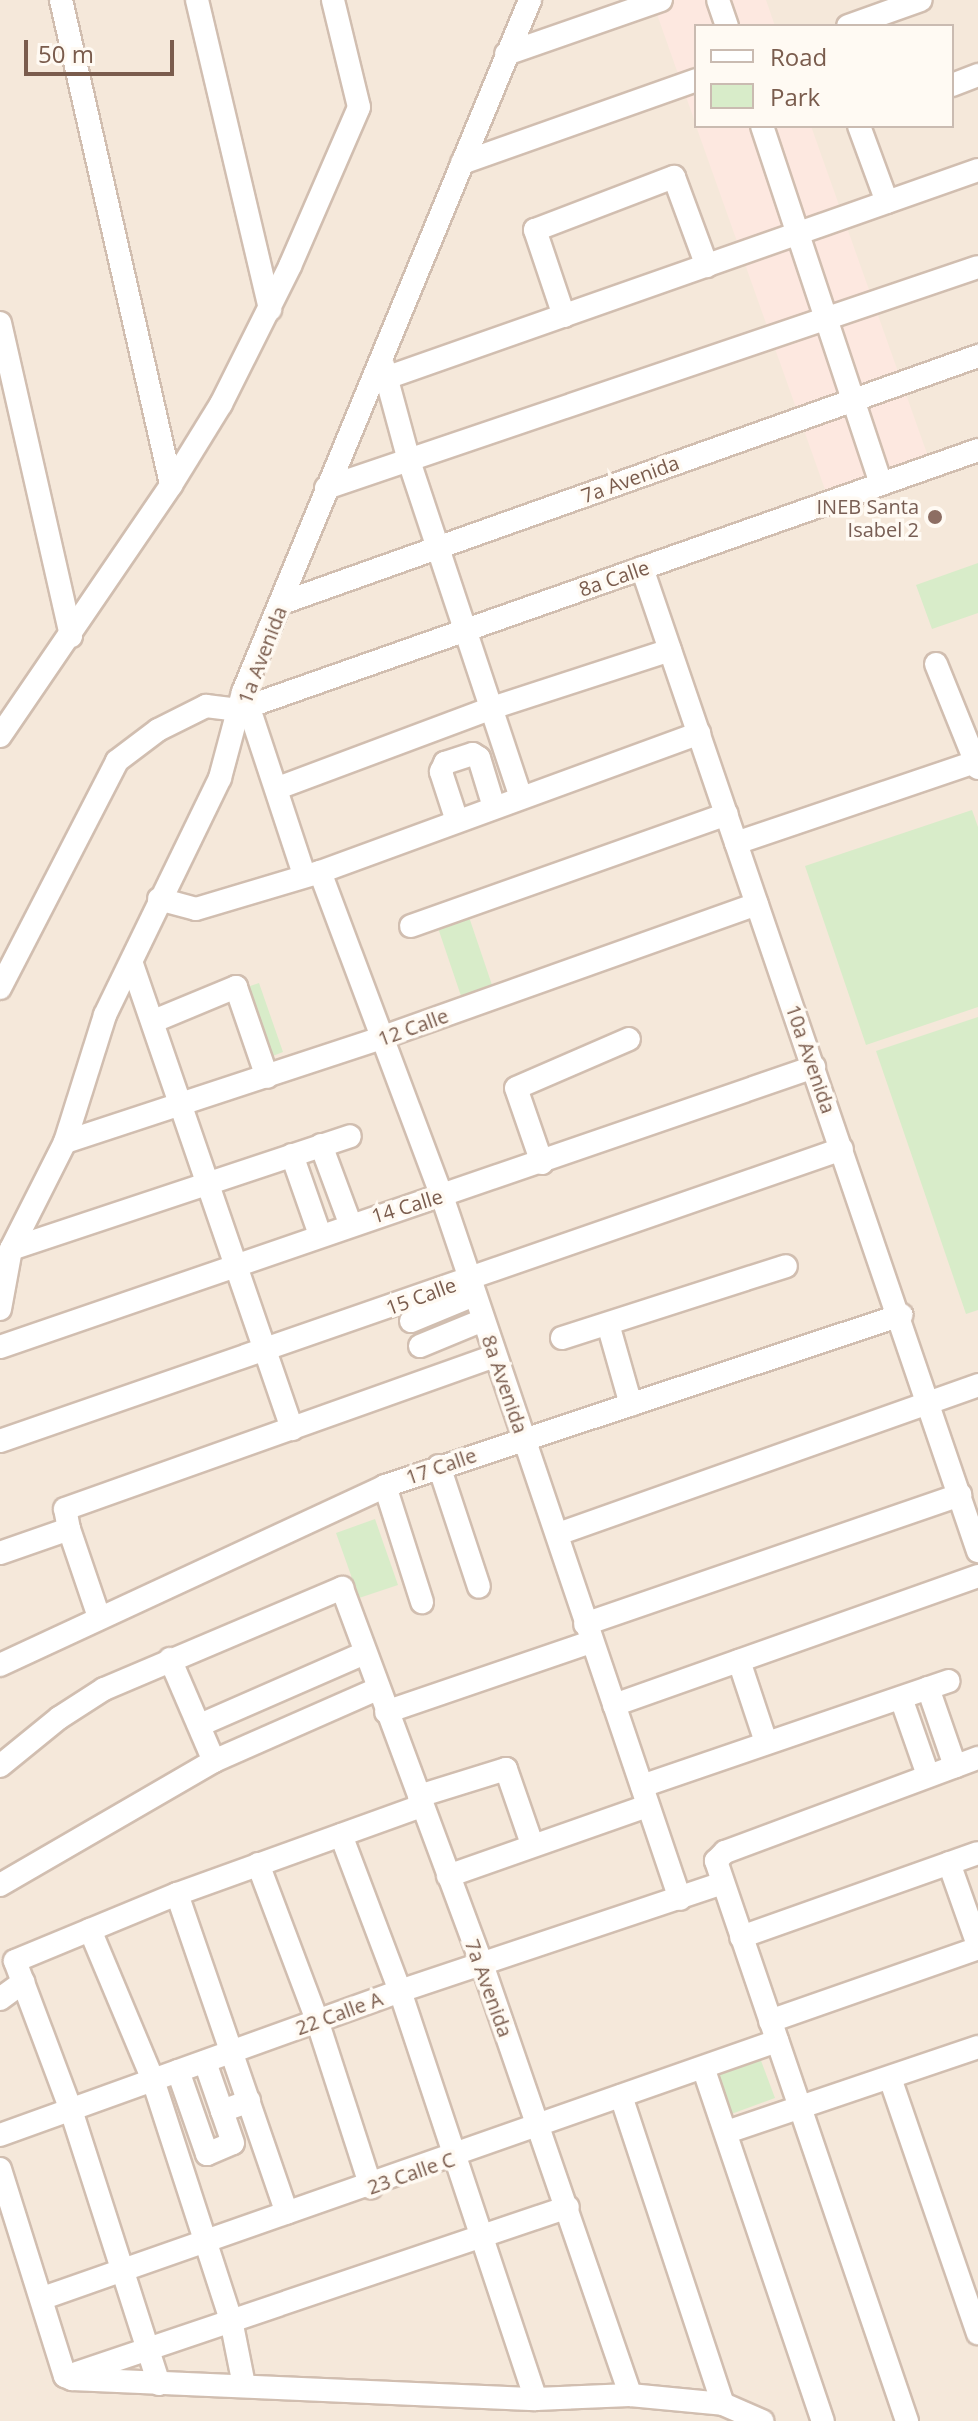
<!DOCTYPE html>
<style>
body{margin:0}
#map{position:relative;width:978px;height:2421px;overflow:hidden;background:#fdf6ec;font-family:"Open Sans",sans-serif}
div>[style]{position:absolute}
.residential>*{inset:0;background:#f5e8da}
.commercial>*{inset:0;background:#fde8e0}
.green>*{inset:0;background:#d8ecc9}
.roads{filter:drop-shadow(2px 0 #d1beb0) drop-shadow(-2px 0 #d1beb0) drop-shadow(0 2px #d1beb0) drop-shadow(0 -2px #d1beb0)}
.minor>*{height:22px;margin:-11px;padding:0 11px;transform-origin:11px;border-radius:11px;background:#fff}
.dots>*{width:22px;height:22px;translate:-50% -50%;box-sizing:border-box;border:4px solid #fffaf3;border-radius:50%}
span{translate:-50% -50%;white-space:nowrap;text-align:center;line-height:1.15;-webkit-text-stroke:7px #fffaf3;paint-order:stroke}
.street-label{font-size:20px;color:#7a5c4d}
.education-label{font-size:20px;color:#785e54}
.right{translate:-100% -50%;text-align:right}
.legend{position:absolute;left:694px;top:24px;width:260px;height:104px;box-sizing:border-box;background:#fffaf3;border:2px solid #cabbb1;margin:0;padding:10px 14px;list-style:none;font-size:24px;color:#7a5c4d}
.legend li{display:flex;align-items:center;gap:16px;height:40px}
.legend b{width:40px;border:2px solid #cabbb1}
.scale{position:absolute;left:24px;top:40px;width:150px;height:36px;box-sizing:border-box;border:4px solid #7a5c4d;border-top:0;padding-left:10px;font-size:24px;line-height:28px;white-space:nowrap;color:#7a5c4d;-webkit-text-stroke:6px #fffaf3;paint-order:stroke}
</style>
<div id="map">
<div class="residential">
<i style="clip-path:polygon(evenodd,0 0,978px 0,978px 2421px,0 2421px,0 0,696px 26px,952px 26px,952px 126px,696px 126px,696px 26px)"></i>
</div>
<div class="commercial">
<i style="clip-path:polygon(652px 0,766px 0,775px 26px,696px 26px,696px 125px)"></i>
<i style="clip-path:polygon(696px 126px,811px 126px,930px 462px,828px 498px)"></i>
</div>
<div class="green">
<i style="clip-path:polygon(978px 563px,978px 613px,932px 629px,916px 585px)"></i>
<i style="clip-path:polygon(972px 810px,978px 827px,978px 1007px,866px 1045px,805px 866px)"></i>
<i style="clip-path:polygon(468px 914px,492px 985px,461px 996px,437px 925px)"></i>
<i style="clip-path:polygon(259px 983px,283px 1052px,255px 1063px,230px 993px)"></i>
<i style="clip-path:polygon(978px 1017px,978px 1310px,966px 1314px,876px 1051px)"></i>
<i style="clip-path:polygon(375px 1519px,398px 1585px,359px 1598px,336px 1533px)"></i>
<i style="clip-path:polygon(760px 2058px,775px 2098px,723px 2117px,708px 2078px)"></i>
</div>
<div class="roads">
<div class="minor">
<i style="left:61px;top:0;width:497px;rotate:77.2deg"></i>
<i style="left:197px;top:0;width:318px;rotate:76.7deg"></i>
<i style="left:718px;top:0;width:28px;rotate:71deg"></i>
<i style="left:848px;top:26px;width:77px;rotate:-19.6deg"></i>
<i style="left:506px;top:54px;width:164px;rotate:-19.2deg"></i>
<i style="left:952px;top:85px;width:28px;rotate:-21deg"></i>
<i style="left:762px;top:126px;width:377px;rotate:71.6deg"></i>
<i style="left:859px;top:126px;width:81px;rotate:69.8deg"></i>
<i style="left:462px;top:163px;width:248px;rotate:-19.5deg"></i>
<i style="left:564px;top:316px;width:91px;rotate:-108.6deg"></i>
<i style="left:535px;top:230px;width:149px;rotate:-20.9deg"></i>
<i style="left:674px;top:177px;width:95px;rotate:69.7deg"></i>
<i style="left:0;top:323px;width:321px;rotate:77.2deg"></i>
<i style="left:383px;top:365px;width:99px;rotate:74.8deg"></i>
<i style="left:409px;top:461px;width:354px;rotate:71.6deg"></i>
<i style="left:383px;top:379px;width:631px;rotate:-19.35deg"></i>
<i style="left:326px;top:488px;width:688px;rotate:-18.72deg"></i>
<i style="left:642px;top:568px;width:1039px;rotate:71.13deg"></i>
<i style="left:282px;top:603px;width:739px;rotate:-19.54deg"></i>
<i style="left:936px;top:664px;width:112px;rotate:68deg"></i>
<i style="left:244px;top:693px;width:191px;rotate:71.7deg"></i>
<i style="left:250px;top:706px;width:772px;rotate:-19.37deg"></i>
<i style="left:0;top:736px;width:304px;rotate:-55.7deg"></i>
<i style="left:171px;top:485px;width:95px;rotate:-58.3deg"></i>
<i style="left:221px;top:404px;width:154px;rotate:-63.4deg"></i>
<i style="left:290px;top:266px;width:173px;rotate:-66.5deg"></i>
<i style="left:359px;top:107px;width:110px;rotate:-103.7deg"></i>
<i style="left:278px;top:788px;width:228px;rotate:-20.5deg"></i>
<i style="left:492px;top:708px;width:187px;rotate:-18deg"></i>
<i style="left:457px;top:821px;width:52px;rotate:-108.1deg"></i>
<i style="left:441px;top:772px;width:10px;rotate:-66deg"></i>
<i style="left:445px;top:763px;width:29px;rotate:-18deg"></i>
<i style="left:473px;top:754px;width:7px;rotate:34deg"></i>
<i style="left:479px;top:758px;width:51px;rotate:73deg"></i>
<i style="left:736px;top:843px;width:256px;rotate:-18.7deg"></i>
<i style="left:320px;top:872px;width:346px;rotate:69.4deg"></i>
<i style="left:442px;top:1196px;width:742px;rotate:71.3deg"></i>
<i style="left:159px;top:899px;width:38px;rotate:15deg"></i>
<i style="left:196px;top:909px;width:129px;rotate:-16.6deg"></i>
<i style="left:320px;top:872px;width:404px;rotate:-20.1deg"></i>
<i style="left:411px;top:926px;width:335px;rotate:-19.5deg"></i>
<i style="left:132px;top:964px;width:492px;rotate:71deg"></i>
<i style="left:0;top:988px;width:255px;rotate:-62.7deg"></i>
<i style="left:117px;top:761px;width:51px;rotate:-37.1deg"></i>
<i style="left:158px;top:730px;width:54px;rotate:-26.6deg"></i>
<i style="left:206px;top:706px;width:35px;rotate:7deg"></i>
<i style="left:154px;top:1021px;width:89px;rotate:-22.5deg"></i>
<i style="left:236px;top:987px;width:95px;rotate:71deg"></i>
<i style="left:65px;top:1142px;width:330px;rotate:-18.2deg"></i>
<i style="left:378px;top:1039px;width:402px;rotate:-19.6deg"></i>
<i style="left:321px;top:1145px;width:83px;rotate:69.6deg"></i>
<i style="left:292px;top:1155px;width:85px;rotate:70.7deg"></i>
<i style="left:542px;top:1163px;width:79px;rotate:-109.1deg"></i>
<i style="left:516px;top:1088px;width:123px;rotate:-23.4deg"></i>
<i style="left:11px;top:1249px;width:357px;rotate:-18.4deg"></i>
<i style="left:0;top:1309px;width:61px;rotate:-79.6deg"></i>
<i style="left:11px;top:1249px;width:120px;rotate:-63.2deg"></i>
<i style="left:65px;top:1142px;width:133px;rotate:-72.5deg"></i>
<i style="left:105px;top:1015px;width:263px;rotate:-64.1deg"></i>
<i style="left:220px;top:778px;width:89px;rotate:-75deg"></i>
<i style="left:243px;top:692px;width:749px;rotate:-67.47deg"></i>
<i style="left:411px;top:1321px;width:68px;rotate:-22.4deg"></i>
<i style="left:608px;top:1324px;width:84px;rotate:74.1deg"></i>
<i style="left:562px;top:1338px;width:235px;rotate:-17.8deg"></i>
<i style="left:420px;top:1346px;width:68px;rotate:-22.4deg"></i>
<i style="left:0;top:1347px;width:861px;rotate:-18.98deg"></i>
<i style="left:0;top:1441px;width:891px;rotate:-19.13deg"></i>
<i style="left:439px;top:1466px;width:127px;rotate:71.7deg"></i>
<i style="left:385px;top:1486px;width:122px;rotate:72.3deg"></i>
<i style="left:69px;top:1529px;width:93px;rotate:71.2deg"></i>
<i style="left:558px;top:1534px;width:446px;rotate:-19.5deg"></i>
<i style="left:0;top:1553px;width:73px;rotate:-19.2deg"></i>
<i style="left:69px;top:1529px;width:20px;rotate:-101deg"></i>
<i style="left:65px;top:1509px;width:456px;rotate:-19.6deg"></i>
<i style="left:585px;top:1624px;width:397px;rotate:-19deg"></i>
<i style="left:170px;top:1659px;width:111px;rotate:66.7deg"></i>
<i style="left:739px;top:1661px;width:85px;rotate:71.6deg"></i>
<i style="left:0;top:1665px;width:425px;rotate:-24.9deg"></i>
<i style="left:385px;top:1486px;width:544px;rotate:-18.33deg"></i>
<i style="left:928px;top:1688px;width:83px;rotate:70.9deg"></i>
<i style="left:901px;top:1698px;width:82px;rotate:70.7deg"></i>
<i style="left:614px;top:1705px;width:386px;rotate:-19.5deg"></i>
<i style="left:386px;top:1712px;width:216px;rotate:-18.9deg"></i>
<i style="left:200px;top:1725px;width:180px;rotate:-23.6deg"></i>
<i style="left:0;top:1766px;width:76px;rotate:-39.1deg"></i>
<i style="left:59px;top:1718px;width:54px;rotate:-32.8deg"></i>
<i style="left:104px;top:1689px;width:259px;rotate:-23deg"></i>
<i style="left:342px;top:1588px;width:401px;rotate:69.6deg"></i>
<i style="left:482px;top:1964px;width:456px;rotate:71deg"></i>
<i style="left:642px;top:1786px;width:324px;rotate:-18.9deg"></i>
<i style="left:419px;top:1796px;width:91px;rotate:-17.2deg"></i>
<i style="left:506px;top:1769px;width:79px;rotate:70.9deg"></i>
<i style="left:341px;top:1835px;width:167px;rotate:69.3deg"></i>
<i style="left:400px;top:1991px;width:430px;rotate:71.6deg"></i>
<i style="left:949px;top:1863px;width:87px;rotate:70.5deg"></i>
<i style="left:258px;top:1864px;width:167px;rotate:69.3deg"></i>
<i style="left:317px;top:2020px;width:176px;rotate:72.1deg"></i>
<i style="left:448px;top:1876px;width:211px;rotate:-19.4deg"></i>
<i style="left:0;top:1885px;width:247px;rotate:-30.1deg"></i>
<i style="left:214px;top:1761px;width:178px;rotate:-23.8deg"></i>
<i style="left:177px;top:1894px;width:337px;rotate:71deg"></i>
<i style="left:90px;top:1930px;width:163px;rotate:67.2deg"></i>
<i style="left:153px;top:2080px;width:252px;rotate:72deg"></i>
<i style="left:231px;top:2320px;width:66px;rotate:78.7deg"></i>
<i style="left:741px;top:1937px;width:251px;rotate:-19.5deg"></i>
<i style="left:0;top:1999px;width:29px;rotate:-36deg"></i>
<i style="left:770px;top:2021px;width:220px;rotate:-19.3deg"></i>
<i style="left:205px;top:2062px;width:52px;rotate:70.9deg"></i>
<i style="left:704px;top:2070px;width:371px;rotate:71.3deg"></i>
<i style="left:178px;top:2071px;width:88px;rotate:70.7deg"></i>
<i style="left:207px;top:2154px;width:28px;rotate:-23deg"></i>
<i style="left:233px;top:2143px;width:34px;rotate:-109deg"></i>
<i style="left:222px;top:2111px;width:29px;rotate:-20deg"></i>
<i style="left:890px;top:2078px;width:270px;rotate:71deg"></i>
<i style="left:621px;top:2096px;width:324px;rotate:71.7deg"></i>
<i style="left:727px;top:2132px;width:265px;rotate:-18.7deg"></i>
<i style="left:0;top:2135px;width:425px;rotate:-19.8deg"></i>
<i style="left:400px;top:1991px;width:340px;rotate:-18.5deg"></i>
<i style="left:0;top:2169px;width:217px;rotate:72.6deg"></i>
<i style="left:65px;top:2376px;width:8px;rotate:23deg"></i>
<i style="left:72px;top:2379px;width:464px;rotate:2.5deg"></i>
<i style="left:536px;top:2399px;width:94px;rotate:-2.4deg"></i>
<i style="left:630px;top:2395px;width:93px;rotate:5.5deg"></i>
<i style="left:723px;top:2404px;width:43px;rotate:23.6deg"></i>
<i style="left:43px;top:2298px;width:778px;rotate:-19.3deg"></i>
<i style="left:77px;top:2373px;width:518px;rotate:-18.68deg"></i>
<i style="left:159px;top:2384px;width:288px;rotate:-107.8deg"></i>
<i style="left:71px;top:2110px;width:159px;rotate:-110.6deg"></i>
<i style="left:15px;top:1961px;width:175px;rotate:-22.5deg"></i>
<i style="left:177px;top:1894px;width:260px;rotate:-19.8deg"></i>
<i style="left:907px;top:2421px;width:592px;rotate:-108.83deg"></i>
<i style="left:716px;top:1861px;width:13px;rotate:-45deg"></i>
<i style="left:725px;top:1852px;width:270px;rotate:-20.4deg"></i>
</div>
</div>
<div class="dots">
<i style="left:935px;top:517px;background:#8d6e63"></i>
</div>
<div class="street-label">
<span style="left:630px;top:479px;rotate:-20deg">7a Avenida</span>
<span style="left:614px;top:578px;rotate:-19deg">8a Calle</span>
<span style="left:262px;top:655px;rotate:-69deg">1a Avenida</span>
<span style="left:413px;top:1027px;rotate:-20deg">12 Calle</span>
<span style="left:811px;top:1059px;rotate:71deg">10a Avenida</span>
<span style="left:407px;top:1206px;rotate:-17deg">14 Calle</span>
<span style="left:421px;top:1296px;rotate:-20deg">15 Calle</span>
<span style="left:505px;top:1384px;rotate:71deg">8a Avenida</span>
<span style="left:441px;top:1466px;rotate:-19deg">17 Calle</span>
<span style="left:489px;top:1988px;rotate:70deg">7a Avenida</span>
<span style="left:339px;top:2013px;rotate:-20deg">22 Calle A</span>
<span style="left:411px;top:2173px;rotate:-19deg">23 Calle C</span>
</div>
<div class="education-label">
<span class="right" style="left:919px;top:518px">INEB Santa<br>Isabel 2</span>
</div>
<ul class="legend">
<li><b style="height:10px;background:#fff"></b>Road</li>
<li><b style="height:22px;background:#d8ecc9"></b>Park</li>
</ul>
<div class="scale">50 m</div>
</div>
